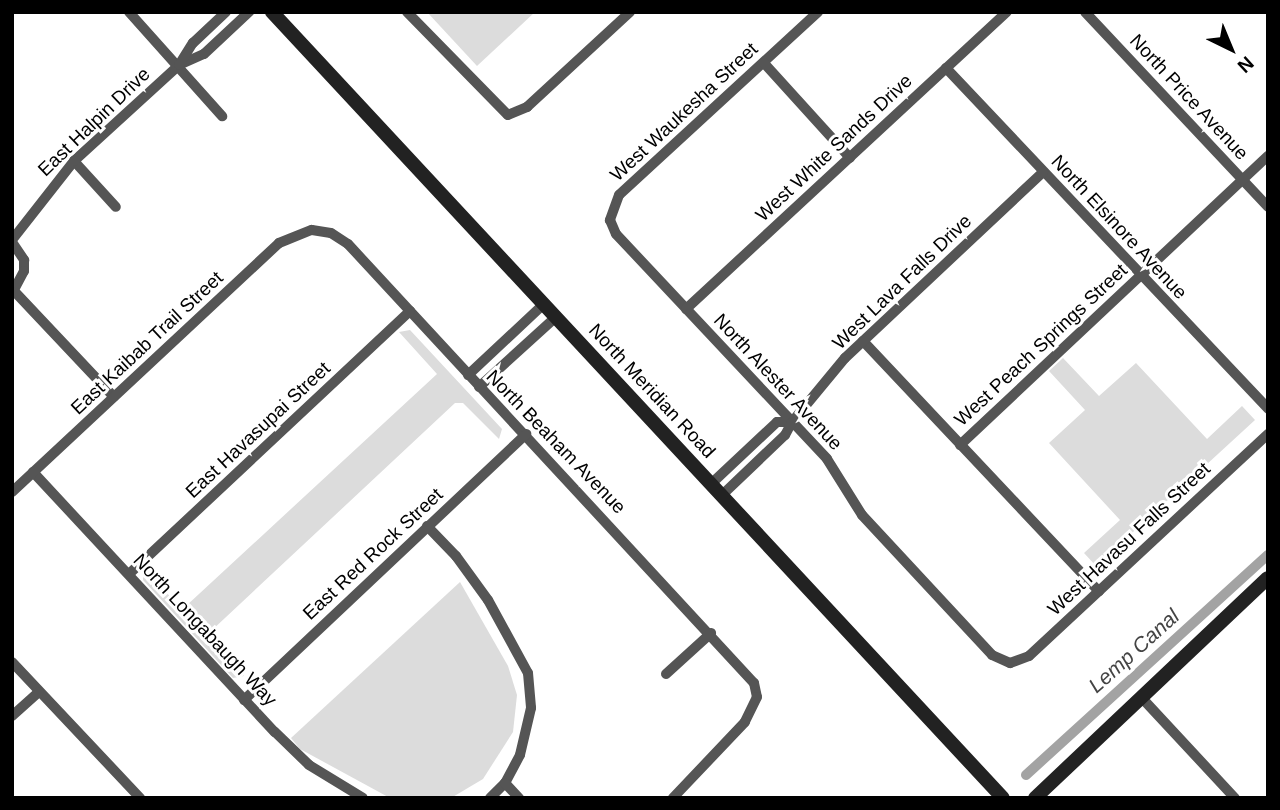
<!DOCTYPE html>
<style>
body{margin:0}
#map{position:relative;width:1280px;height:810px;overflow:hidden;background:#fff;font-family:Helvetica,sans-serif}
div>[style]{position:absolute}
.green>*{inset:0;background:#dcdcdc}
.canal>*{height:10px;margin:-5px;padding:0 5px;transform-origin:5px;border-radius:5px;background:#a3a3a3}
.minor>*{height:10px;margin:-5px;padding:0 5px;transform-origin:5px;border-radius:5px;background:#555}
.secondary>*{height:14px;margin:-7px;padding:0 7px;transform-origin:7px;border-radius:7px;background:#222}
span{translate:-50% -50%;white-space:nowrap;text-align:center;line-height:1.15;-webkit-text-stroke:6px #fff;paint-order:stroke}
.street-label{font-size:19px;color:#000}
.water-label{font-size:21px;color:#444;font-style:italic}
.frame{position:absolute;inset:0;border:14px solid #000;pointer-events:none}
.north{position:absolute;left:1196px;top:14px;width:70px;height:70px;-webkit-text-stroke:5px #fff;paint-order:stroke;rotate:137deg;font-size:19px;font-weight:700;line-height:28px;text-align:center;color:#000}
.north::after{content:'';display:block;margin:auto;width:24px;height:32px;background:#000;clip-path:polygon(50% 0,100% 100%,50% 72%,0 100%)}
</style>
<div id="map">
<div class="green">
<i style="clip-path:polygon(427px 12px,535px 12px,477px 66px)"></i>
<i style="clip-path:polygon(410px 330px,502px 429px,499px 439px,463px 403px,455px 403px,210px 632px,244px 676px,233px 678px,143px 580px,143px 570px,179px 605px,186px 606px,437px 374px,399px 332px)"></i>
<i style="clip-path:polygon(1063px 358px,1099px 396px,1136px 363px,1207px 439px,1242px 406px,1255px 420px,1096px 566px,1084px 553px,1120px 520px,1049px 443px,1085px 410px,1049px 371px)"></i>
<i style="clip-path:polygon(460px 582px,508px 666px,517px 695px,513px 732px,483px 779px,451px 798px,390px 798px,300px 749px,291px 738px)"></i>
</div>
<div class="canal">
<i style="left:1026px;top:775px;width:327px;rotate:-42.3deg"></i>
</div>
<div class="minor">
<i style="left:129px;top:12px;width:140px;rotate:48.2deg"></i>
<i style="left:407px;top:12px;width:144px;rotate:45.6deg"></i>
<i style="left:508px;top:115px;width:21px;rotate:-23deg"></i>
<i style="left:527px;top:107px;width:140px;rotate:-42.7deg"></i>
<i style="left:818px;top:12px;width:270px;rotate:137.4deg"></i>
<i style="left:619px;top:195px;width:27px;rotate:110deg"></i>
<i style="left:610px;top:220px;width:15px;rotate:67deg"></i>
<i style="left:616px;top:234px;width:308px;rotate:46.8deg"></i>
<i style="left:827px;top:459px;width:66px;rotate:58deg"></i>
<i style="left:862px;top:515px;width:191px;rotate:47.1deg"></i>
<i style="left:992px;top:655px;width:20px;rotate:24deg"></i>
<i style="left:1010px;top:663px;width:20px;rotate:-20deg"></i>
<i style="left:1029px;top:656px;width:326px;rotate:-42.9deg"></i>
<i style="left:1085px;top:12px;width:267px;rotate:46.8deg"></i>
<i style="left:764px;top:63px;width:128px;rotate:47.8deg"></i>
<i style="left:179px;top:65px;width:27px;rotate:-24deg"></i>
<i style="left:204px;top:54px;width:62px;rotate:-43deg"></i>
<i style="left:946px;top:68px;width:469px;rotate:46.6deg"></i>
<i style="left:74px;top:161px;width:62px;rotate:47.6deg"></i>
<i style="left:12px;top:240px;width:100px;rotate:-51.9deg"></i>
<i style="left:74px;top:161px;width:142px;rotate:-42.4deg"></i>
<i style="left:179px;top:65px;width:26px;rotate:-58deg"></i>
<i style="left:193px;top:43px;width:45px;rotate:-43.2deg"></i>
<i style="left:12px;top:242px;width:22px;rotate:56deg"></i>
<i style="left:24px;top:260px;width:11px;rotate:90deg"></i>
<i style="left:24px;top:271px;width:26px;rotate:118deg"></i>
<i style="left:15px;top:292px;width:144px;rotate:46.7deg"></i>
<i style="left:686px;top:309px;width:437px;rotate:-42.8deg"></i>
<i style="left:863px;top:341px;width:344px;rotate:46.7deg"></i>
<i style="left:468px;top:375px;width:104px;rotate:-43.1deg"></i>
<i style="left:479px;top:387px;width:104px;rotate:-42.3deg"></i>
<i style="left:792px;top:422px;width:83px;rotate:-50.4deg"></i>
<i style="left:845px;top:358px;width:272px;rotate:-43.2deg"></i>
<i style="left:960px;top:445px;width:422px;rotate:-43.2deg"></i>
<i style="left:33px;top:472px;width:355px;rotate:47.1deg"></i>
<i style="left:275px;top:732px;width:47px;rotate:44.1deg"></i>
<i style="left:309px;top:765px;width:63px;rotate:31.4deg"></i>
<i style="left:712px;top:483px;width:89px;rotate:-43.2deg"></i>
<i style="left:777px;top:422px;width:15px"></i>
<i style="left:792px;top:422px;width:15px;rotate:118deg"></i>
<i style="left:785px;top:435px;width:86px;rotate:136.4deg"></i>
<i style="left:12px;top:492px;width:365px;rotate:-43deg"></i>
<i style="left:279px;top:243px;width:35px;rotate:-22deg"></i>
<i style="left:312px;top:230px;width:19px;rotate:9deg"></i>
<i style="left:331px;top:233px;width:20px;rotate:33deg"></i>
<i style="left:348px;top:244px;width:598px;rotate:47.24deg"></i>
<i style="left:754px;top:683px;width:14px;rotate:78deg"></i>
<i style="left:757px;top:697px;width:28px;rotate:116deg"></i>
<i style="left:745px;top:722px;width:105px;rotate:133.5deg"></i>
<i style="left:427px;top:526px;width:42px;rotate:46deg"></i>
<i style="left:456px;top:556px;width:54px;rotate:54deg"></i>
<i style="left:488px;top:600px;width:83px;rotate:61.3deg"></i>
<i style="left:528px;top:673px;width:35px;rotate:85deg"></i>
<i style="left:531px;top:708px;width:48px;rotate:103.2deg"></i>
<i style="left:520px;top:755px;width:32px;rotate:118deg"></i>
<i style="left:505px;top:783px;width:21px;rotate:135deg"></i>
<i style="left:129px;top:574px;width:385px;rotate:-43.1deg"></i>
<i style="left:12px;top:662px;width:187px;rotate:46.7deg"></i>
<i style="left:666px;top:674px;width:61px;rotate:-42.3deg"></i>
<i style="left:1141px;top:697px;width:138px;rotate:47.1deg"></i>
<i style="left:244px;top:700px;width:388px;rotate:-43.3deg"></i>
<i style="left:12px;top:716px;width:36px;rotate:-42deg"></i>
<i style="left:505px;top:783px;width:21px;rotate:47deg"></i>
</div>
<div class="secondary">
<i style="left:272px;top:12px;width:1073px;rotate:47.08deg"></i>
<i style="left:1035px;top:798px;width:320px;rotate:-43.4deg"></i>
</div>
<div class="street-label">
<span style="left:1189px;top:97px;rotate:47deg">North Price Avenue</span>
<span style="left:684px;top:112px;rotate:-43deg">West Waukesha Street</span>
<span style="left:94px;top:122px;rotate:-44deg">East Halpin Drive</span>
<span style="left:834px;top:148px;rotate:-43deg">West White Sands Drive</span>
<span style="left:1119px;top:227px;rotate:47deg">North Elsinore Avenue</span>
<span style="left:902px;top:282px;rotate:-44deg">West Lava Falls Drive</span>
<span style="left:147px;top:343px;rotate:-43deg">East Kaibab Trail Street</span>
<span style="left:1041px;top:345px;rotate:-43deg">West Peach Springs Street</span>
<span style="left:778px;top:382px;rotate:47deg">North Alester Avenue</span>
<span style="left:652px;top:391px;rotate:47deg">North Meridian Road</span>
<span style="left:258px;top:430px;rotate:-43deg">East Havasupai Street</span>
<span style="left:556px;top:442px;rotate:46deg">North Beaham Avenue</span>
<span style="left:1129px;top:539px;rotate:-43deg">West Havasu Falls Street</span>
<span style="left:373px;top:554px;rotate:-43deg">East Red Rock Street</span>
<span style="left:205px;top:630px;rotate:47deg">North Longabaugh Way</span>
</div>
<div class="water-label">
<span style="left:1134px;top:651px;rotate:-42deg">Lemp Canal</span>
</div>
<div class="frame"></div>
<div class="north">N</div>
</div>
